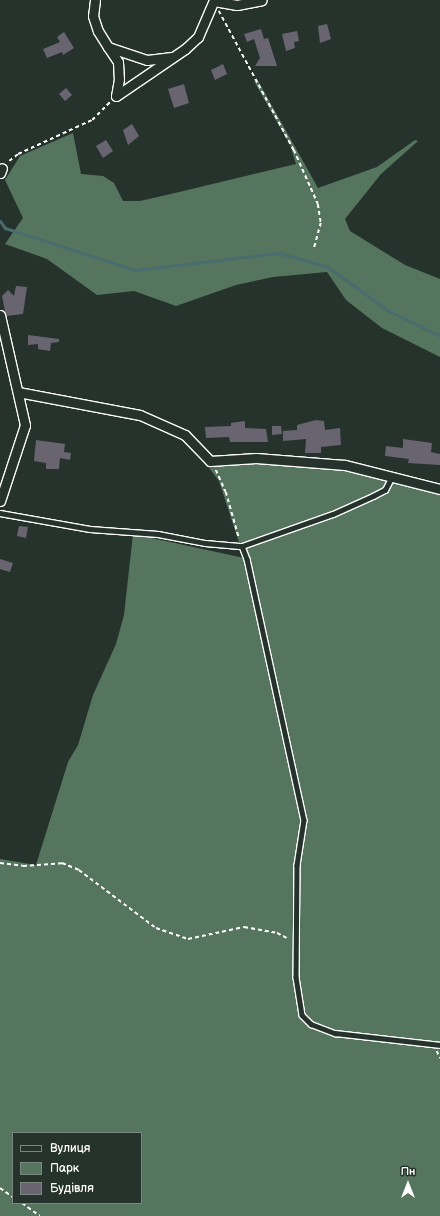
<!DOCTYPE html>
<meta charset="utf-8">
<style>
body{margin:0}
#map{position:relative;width:440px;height:1216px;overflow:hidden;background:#26332d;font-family:"Balsamiq Sans",sans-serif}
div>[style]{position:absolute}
.green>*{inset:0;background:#55755e}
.stream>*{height:3px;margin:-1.5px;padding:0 1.5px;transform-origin:1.5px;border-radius:1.5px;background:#496d6f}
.building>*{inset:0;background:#686571}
.path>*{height:1.5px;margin-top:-0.75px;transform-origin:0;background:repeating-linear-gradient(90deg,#fff 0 4px,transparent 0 7px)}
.roads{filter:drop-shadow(1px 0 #fff) drop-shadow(-1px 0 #fff) drop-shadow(0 1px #fff) drop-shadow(0 -1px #fff)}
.service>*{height:4.5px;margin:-2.25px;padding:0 2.25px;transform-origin:2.25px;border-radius:2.25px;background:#26332d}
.minor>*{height:9px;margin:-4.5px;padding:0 4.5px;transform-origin:4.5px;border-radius:4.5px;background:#26332d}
span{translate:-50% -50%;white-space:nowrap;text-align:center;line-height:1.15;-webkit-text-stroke:4px #26332d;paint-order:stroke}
.legend{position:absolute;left:12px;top:1132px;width:130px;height:72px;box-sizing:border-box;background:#26332d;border:1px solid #7d8581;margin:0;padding:5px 7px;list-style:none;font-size:12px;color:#fff}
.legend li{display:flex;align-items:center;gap:8px;height:20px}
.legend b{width:20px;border:1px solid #7d8581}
.north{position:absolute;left:388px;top:1164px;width:40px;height:40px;-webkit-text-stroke:3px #26332d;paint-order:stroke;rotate:0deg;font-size:11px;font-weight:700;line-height:16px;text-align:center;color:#fff}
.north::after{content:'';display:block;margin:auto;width:14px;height:18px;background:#fff;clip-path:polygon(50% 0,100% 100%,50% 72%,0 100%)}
</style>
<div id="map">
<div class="green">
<i style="clip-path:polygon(257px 79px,318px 188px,377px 167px,415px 140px,418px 141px,381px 174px,345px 219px,350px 231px,405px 265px,440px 279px,440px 357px,382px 328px,346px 300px,327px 272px,273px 277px,236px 285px,176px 306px,134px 291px,97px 295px,47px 259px,5px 244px,23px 218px,5px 180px,20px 156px,73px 133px,81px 174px,103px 176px,114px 183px,123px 201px,140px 201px,175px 193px,296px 164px,290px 145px,254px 81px)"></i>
<i style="clip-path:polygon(evenodd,194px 448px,212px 457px,356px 464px,440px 485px,440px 1216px,0 1216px,0 859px,36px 865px,68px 762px,78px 745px,93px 695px,116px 644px,124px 615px,133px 534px,244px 558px,219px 481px,194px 448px,13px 1133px,141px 1133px,141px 1203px,13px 1203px,13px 1133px)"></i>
</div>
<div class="stream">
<i style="left:0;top:221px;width:9px;rotate:54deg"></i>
<i style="left:5px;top:228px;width:137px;rotate:17.9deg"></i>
<i style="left:135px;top:270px;width:145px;rotate:-6.7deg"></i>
<i style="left:279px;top:253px;width:51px;rotate:15.9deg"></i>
<i style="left:328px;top:267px;width:73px;rotate:36.1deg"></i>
<i style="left:387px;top:310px;width:59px;rotate:26.1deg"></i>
</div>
<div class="building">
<i style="clip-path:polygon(327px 24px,331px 39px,320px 43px,318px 26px)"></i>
<i style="clip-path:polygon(261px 29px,264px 39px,268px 38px,277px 66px,255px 66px,260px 58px,254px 39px,247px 42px,244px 34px)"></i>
<i style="clip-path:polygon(297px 31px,299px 41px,294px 42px,295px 48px,286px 51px,282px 34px)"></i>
<i style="clip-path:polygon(64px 32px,74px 48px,63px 55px,62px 52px,47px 58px,43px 49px,60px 42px,57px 37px)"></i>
<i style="clip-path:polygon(223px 64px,227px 74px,215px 80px,211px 70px)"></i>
<i style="clip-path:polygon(184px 84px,189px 103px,174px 108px,168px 89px)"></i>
<i style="clip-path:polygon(66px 88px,72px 95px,65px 101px,59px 94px)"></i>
<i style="clip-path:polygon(132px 124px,139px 136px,128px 145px,123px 130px)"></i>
<i style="clip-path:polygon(106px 140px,113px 151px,103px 158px,96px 146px)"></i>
<i style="clip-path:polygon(16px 286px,27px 287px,23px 314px,6px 316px,2px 296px,8px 290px,14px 296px)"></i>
<i style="clip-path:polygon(28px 335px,59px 339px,59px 342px,51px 343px,50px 351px,38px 349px,38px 344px,28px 345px)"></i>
<i style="clip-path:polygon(316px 420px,324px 421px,325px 430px,340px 428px,341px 445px,321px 447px,321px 453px,305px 453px,306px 439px,283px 441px,283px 431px,297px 430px,297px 425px)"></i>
<i style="clip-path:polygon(245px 421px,245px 428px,266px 429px,268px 442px,230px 442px,229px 437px,206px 438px,205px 427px,231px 426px,231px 423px)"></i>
<i style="clip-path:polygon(272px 426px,281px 426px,282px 434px,272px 435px)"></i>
<i style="clip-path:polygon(403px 439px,432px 443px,431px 452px,440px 454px,440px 465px,408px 463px,409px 459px,385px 456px,386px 446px,403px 448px)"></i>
<i style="clip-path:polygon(36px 440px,65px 444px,64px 452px,71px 453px,70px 460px,60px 458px,59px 469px,46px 469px,46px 463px,34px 461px)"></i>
<i style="clip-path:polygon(19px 526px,28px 527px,26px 538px,17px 536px)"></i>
<i style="clip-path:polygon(0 559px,13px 563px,10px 572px,0 569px)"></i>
</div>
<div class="path">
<i style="left:219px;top:11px;width:158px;rotate:61.7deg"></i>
<i style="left:294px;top:150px;width:59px;rotate:66deg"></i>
<i style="left:318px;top:204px;width:19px;rotate:81deg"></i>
<i style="left:321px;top:223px;width:27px;rotate:105deg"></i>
<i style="left:9px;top:161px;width:11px;rotate:-38deg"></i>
<i style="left:18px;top:154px;width:81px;rotate:-24.7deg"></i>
<i style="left:92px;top:120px;width:25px;rotate:-45deg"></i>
<i style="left:216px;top:470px;width:24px;rotate:66deg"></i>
<i style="left:226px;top:492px;width:48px;rotate:74.2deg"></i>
<i style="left:0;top:863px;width:23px;rotate:7deg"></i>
<i style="left:23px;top:866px;width:39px;rotate:-4deg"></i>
<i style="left:62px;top:863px;width:18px;rotate:22deg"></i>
<i style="left:79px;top:870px;width:96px;rotate:37deg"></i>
<i style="left:156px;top:928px;width:34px;rotate:19deg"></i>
<i style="left:188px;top:939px;width:57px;rotate:-12.1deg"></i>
<i style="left:244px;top:927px;width:34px;rotate:10deg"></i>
<i style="left:277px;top:933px;width:13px;rotate:27deg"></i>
<i style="left:437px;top:1051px;width:8px;rotate:67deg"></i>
<i style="left:0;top:1188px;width:16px;rotate:35deg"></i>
<i style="left:22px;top:1203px;width:22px;rotate:36deg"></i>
</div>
<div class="roads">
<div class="service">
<i style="left:0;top:513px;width:91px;rotate:10.1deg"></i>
<i style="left:90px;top:529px;width:68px;rotate:4.2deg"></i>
<i style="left:158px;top:534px;width:48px;rotate:10.8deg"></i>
<i style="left:205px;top:543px;width:37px;rotate:5deg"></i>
<i style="left:242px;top:546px;width:14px;rotate:69deg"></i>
<i style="left:247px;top:559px;width:267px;rotate:77.7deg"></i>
<i style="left:304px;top:820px;width:46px;rotate:98.8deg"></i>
<i style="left:297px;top:865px;width:112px;rotate:90.5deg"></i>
<i style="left:296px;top:977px;width:38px;rotate:81deg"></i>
<i style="left:302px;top:1015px;width:13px;rotate:45deg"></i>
<i style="left:311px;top:1024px;width:26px;rotate:21deg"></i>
<i style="left:335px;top:1033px;width:106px;rotate:6.5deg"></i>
<i style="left:242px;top:546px;width:96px;rotate:-19.4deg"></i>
<i style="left:333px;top:514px;width:44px;rotate:-24.2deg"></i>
<i style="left:373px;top:496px;width:13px;rotate:-27deg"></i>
<i style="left:385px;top:490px;width:13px;rotate:-63deg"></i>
</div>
<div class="minor">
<i style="left:95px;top:0;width:16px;rotate:97deg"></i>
<i style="left:93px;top:16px;width:16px;rotate:72deg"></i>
<i style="left:98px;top:31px;width:19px;rotate:58deg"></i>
<i style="left:108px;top:47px;width:41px;rotate:18.4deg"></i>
<i style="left:147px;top:60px;width:25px;rotate:-7deg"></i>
<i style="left:214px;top:1px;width:23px;rotate:10deg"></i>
<i style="left:237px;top:5px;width:25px;rotate:-11deg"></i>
<i style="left:108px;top:47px;width:18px;rotate:56deg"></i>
<i style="left:118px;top:62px;width:17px;rotate:87deg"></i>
<i style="left:119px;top:79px;width:17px;rotate:100deg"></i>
<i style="left:116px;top:96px;width:83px;rotate:-34.3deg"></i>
<i style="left:185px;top:49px;width:18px;rotate:-43deg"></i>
<i style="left:198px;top:37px;width:40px;rotate:-66.6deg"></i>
<i style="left:0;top:173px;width:5px;rotate:-68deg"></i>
<i style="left:0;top:315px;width:113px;rotate:77.2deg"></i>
<i style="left:25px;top:425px;width:80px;rotate:108.2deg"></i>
<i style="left:18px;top:392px;width:124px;rotate:10.7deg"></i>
<i style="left:140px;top:415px;width:49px;rotate:24deg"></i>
<i style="left:185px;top:435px;width:36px;rotate:46deg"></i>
<i style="left:210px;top:461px;width:46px;rotate:-3.7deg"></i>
<i style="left:256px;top:458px;width:89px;rotate:4.5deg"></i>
<i style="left:345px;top:465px;width:98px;rotate:14.2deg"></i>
</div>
</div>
<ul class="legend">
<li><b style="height:5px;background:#26332d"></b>Вулиця</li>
<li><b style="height:11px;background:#55755e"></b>Парк</li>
<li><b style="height:11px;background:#686571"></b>Будівля</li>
</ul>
<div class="north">Пн</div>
</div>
